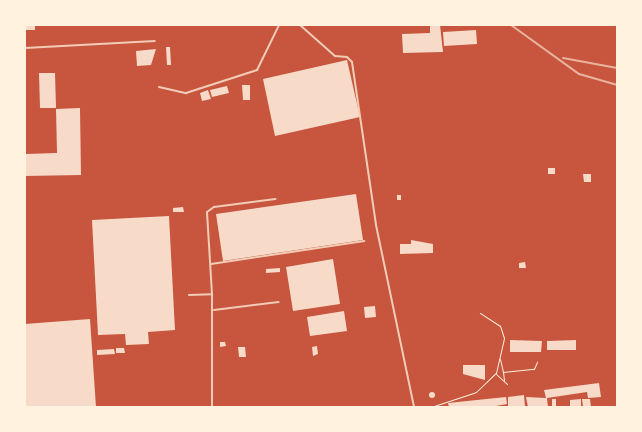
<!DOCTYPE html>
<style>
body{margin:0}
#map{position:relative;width:642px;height:432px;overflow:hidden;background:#c8553d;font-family:"IBM Plex Sans",sans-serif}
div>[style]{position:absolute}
.building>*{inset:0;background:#f7dbc8}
.round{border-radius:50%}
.path>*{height:1px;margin:-0.5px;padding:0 0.5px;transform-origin:0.5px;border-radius:0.5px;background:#fff3e0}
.service>*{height:2px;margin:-1px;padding:0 1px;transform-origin:1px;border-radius:1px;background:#f1ccb7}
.rail>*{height:2px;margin:-1px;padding:0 1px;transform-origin:1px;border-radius:1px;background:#e9b49f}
span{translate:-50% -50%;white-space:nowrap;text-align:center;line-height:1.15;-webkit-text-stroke:5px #fff3e0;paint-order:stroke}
.frame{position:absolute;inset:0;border:26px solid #fff3e0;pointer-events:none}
</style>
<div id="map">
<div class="building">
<i style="clip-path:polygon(25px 25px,35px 25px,35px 30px,25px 30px)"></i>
<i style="clip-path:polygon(430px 25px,440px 25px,443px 52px,403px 53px,402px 34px,430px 33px)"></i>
<i style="clip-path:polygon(476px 30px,477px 44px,444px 46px,443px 32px)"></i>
<i style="clip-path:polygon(166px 47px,170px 47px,171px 65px,167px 65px)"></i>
<i style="clip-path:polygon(156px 49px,151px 65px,137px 66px,136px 51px)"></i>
<i style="clip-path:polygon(347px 60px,360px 117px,275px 136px,263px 79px)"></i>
<i style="clip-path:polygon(39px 73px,55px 73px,56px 108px,40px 108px)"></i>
<i style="clip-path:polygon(242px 85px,250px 85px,250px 100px,243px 100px)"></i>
<i style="clip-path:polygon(227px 86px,229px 93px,212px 97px,210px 90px)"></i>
<i style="clip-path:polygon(208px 90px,211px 99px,202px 101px,200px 93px)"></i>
<i style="clip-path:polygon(80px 108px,81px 175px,25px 176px,25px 154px,57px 153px,56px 109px)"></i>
<i style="clip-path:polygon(548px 168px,555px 168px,555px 174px,548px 174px)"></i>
<i style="clip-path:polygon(583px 174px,591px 174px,591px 182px,584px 182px)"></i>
<i style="clip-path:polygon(356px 194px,363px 240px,223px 261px,216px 214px)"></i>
<i style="clip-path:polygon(397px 195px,401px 195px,401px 200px,397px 200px)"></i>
<i style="clip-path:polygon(183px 207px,184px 212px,173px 212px,173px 208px)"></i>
<i style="clip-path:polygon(169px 216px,175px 330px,148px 332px,149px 344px,126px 345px,125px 334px,98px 335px,92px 220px)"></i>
<i style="clip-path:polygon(411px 240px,433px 244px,433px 253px,400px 254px,400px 244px,411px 244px)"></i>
<i style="clip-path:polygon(333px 259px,340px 304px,293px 311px,286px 267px)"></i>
<i style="clip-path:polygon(525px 262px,526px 268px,519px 268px,519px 263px)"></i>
<i style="clip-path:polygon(280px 268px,280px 272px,266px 273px,266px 269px)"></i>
<i style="clip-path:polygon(375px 306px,376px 317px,365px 318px,364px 307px)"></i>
<i style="clip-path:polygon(344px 311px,347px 331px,310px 336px,307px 317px)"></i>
<i style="clip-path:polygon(90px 319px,96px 407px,25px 407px,25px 324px)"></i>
<i style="clip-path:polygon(510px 340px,542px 341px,541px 352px,510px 352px)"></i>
<i style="clip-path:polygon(576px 340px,576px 350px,547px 350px,547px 341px)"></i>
<i style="clip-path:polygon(220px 342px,225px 342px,226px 346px,220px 347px)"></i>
<i style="clip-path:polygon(317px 346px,318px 354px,313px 356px,312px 347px)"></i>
<i style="clip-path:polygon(238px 347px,245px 347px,246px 357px,239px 357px)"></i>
<i style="clip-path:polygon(116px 348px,124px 348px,125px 353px,116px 353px)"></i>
<i style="clip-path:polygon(114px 349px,115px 354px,97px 355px,97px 350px)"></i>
<i style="clip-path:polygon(463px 365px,485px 365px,485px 380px,463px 374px)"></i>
<i style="clip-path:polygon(599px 383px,601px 397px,588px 398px,587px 392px,547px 398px,548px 407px,528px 407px,526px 397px,546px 398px,544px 390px)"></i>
<i class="round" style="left:429px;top:392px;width:6px;height:6px"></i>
<i style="clip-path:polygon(524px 395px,525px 407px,508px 407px,508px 397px)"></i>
<i style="clip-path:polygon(506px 397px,507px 404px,490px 407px,449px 407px,448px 403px)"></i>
<i style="clip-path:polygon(552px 399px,556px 399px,556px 407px,552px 407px)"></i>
<i style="clip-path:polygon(581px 399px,581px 407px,570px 407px,570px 400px)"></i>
<i style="clip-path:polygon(582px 399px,590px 399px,591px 407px,583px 407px)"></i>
</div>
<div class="path">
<i style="left:500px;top:359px;width:13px;rotate:77deg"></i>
<i style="left:496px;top:374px;width:15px;rotate:42deg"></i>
<i style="left:504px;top:380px;width:8px;rotate:-97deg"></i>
<i style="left:503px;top:372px;width:31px;rotate:-6deg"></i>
<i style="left:534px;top:369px;width:8px;rotate:-67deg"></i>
<i style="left:431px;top:407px;width:47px;rotate:-18.4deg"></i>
<i style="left:476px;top:392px;width:28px;rotate:-44deg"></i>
<i style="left:496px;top:373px;width:36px;rotate:-77deg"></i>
<i style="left:504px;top:338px;width:13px;rotate:-108deg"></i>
<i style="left:500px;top:326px;width:24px;rotate:-147deg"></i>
</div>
<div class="service">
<i style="left:300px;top:25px;width:47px;rotate:41.5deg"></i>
<i style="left:335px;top:56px;width:12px;rotate:5deg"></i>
<i style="left:347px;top:57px;width:7px;rotate:45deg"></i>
<i style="left:352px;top:62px;width:165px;rotate:81.6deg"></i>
<i style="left:376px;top:225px;width:186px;rotate:78.2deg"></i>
<i style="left:25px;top:48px;width:130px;rotate:-3.1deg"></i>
<i style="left:159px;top:87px;width:28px;rotate:13deg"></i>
<i style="left:186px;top:93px;width:75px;rotate:-17.9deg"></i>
<i style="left:257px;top:70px;width:50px;rotate:-63.9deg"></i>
<i style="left:211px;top:264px;width:155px;rotate:-8.5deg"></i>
<i style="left:212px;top:294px;width:82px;rotate:-93.5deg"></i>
<i style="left:207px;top:212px;width:9px;rotate:-36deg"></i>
<i style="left:214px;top:207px;width:62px;rotate:-7.5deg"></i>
<i style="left:189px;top:295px;width:23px;rotate:-2deg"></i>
<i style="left:212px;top:294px;width:113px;rotate:90deg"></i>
<i style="left:214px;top:310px;width:65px;rotate:-7deg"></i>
</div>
<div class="rail">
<i style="left:511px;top:25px;width:84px;rotate:35.8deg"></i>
<i style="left:579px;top:74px;width:40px;rotate:16deg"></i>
<i style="left:563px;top:58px;width:55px;rotate:10.5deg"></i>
</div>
<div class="frame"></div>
</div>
